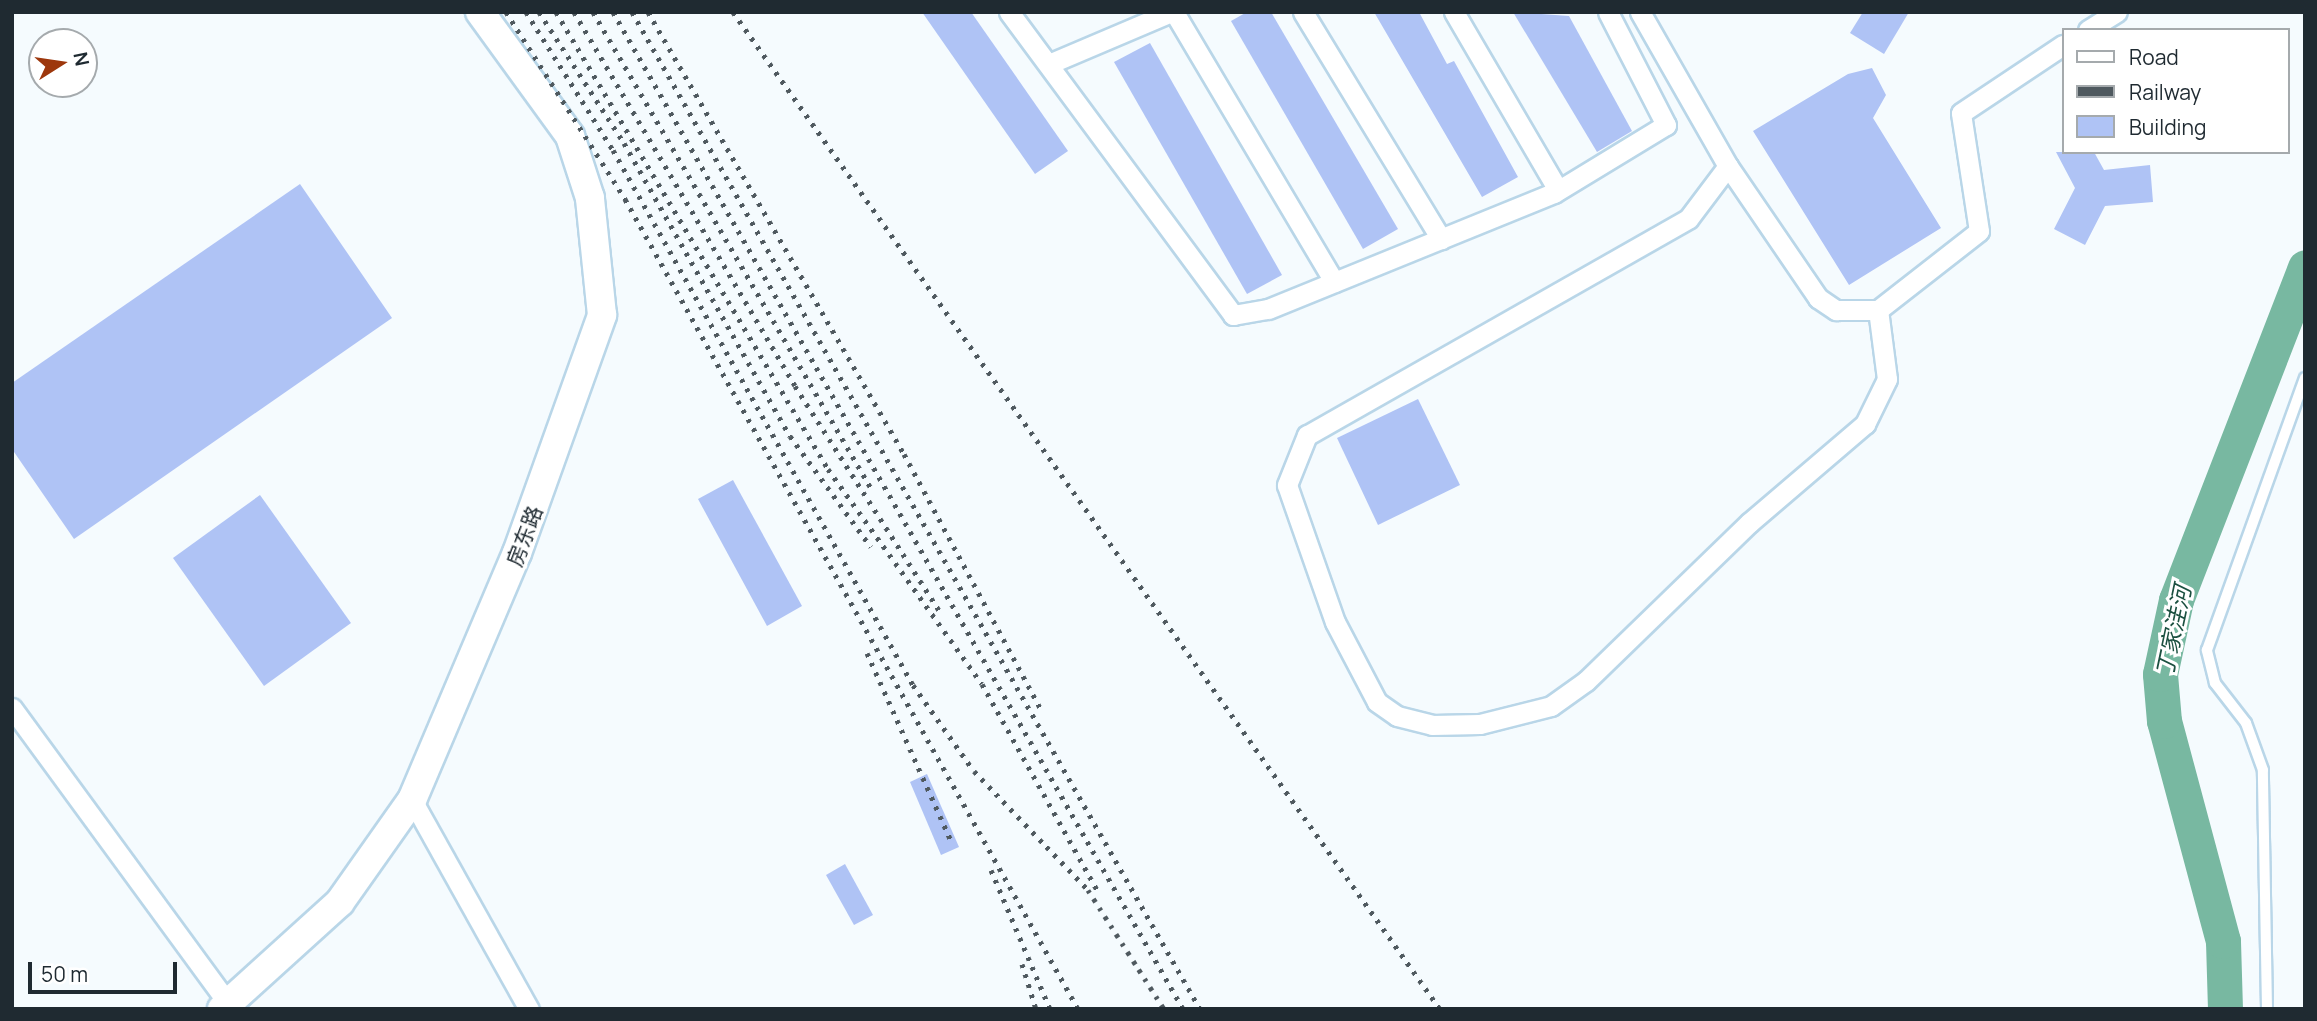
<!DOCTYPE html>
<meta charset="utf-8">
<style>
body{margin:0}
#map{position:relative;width:2317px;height:1021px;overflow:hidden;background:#f5fbfe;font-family:Manrope,"Noto Sans SC",sans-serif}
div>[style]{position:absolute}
.river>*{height:35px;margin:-17.5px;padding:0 17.5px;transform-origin:17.5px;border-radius:17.5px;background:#78b8a1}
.building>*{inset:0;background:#afc3f5}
.roads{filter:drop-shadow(2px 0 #b9d6e8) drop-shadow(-2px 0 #b9d6e8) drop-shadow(0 2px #b9d6e8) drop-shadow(0 -2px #b9d6e8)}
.service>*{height:10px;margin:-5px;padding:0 5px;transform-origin:5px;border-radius:5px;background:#fff}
.minor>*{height:19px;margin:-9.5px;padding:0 9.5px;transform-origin:9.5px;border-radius:9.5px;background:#fff}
.secondary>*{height:28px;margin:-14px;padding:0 14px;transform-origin:14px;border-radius:14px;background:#fff}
.rail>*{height:5px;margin-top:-2.5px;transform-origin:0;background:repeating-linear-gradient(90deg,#4f595f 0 3.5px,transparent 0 10.5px)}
span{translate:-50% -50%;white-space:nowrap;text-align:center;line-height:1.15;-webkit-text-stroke:6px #fff;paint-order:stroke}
.street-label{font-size:21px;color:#1f2a31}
.water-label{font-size:23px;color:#1b5040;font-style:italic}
.frame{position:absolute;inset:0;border:14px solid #1f2a31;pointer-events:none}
.legend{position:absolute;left:2062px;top:28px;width:228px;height:126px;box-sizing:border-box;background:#fff;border:2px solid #a5aaad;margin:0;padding:9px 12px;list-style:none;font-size:21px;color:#1f2a31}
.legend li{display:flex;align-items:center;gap:14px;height:35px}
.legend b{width:35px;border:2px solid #a5aaad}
.north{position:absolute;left:28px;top:28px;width:70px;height:70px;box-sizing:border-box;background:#fff;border:2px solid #a5aaad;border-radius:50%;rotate:78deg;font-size:19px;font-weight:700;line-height:28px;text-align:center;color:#1f2a31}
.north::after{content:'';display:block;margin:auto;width:24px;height:32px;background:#9d370c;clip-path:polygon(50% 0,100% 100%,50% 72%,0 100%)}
.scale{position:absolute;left:28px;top:962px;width:149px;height:32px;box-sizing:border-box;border:4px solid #1f2a31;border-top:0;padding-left:9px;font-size:21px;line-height:24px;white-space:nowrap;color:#1f2a31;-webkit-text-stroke:5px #fff;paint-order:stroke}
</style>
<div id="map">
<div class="river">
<i style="left:2225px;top:1009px;width:68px;rotate:-91.7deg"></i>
<i style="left:2223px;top:941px;width:228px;rotate:-105deg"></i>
<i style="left:2164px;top:721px;width:47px;rotate:-94.9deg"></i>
<i style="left:2160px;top:674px;width:76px;rotate:-77.8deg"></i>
<i style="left:2176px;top:600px;width:357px;rotate:-68.8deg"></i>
</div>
<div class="building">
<i style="clip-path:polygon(922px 12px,971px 12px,1068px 151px,1035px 174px)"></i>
<i style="clip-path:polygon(1247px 12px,1271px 12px,1398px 229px,1363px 249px,1231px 21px)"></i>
<i style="clip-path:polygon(1374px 12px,1419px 12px,1447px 64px,1454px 61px,1518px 177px,1482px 197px)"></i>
<i style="clip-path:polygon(1513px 12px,1569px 16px,1632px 131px,1597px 152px)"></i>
<i style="clip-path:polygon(1863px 12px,1909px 12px,1884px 54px,1850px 33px)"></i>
<i style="clip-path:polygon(1150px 43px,1282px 275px,1247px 294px,1114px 62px)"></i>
<i style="clip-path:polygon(1872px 68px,1886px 95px,1873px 118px,1941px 228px,1849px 285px,1753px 131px,1848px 74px)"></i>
<i style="clip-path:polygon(2056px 152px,2094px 152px,2104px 170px,2150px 165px,2153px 202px,2105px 206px,2085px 245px,2054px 229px,2075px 188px)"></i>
<i style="clip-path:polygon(300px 184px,392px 318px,74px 539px,12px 449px,12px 383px)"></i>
<i style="clip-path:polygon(1418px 399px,1460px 485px,1378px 525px,1337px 438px)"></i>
<i style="clip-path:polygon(733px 480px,802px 606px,767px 626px,698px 499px)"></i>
<i style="clip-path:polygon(260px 495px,351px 623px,264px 686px,173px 558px)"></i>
<i style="clip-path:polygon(927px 774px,959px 847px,941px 855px,910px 782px)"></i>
<i style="clip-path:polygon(845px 864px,873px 915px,854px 925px,826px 875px)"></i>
</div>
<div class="roads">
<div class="service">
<i style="left:2267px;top:1009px;width:239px;rotate:-91deg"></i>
<i style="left:2263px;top:770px;width:50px;rotate:-109.9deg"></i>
<i style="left:2246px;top:723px;width:51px;rotate:-127.8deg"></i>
<i style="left:2215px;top:683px;width:34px;rotate:-104deg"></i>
<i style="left:2207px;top:650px;width:289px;rotate:-70.2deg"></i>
</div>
<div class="minor">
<i style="left:1009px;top:12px;width:377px;rotate:53.5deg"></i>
<i style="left:1233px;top:315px;width:36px;rotate:-10deg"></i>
<i style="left:1268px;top:309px;width:309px;rotate:-22.1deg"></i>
<i style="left:1554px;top:193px;width:131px;rotate:-31.3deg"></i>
<i style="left:1666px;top:125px;width:127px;rotate:-117.2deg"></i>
<i style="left:1174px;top:12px;width:314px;rotate:59.3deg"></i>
<i style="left:1303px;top:12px;width:266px;rotate:58.7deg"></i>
<i style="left:1454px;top:12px;width:206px;rotate:59.7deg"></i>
<i style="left:1640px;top:12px;width:177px;rotate:60.3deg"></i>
<i style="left:1728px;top:166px;width:160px;rotate:55.7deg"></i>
<i style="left:1818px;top:298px;width:22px;rotate:34deg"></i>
<i style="left:1836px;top:310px;width:42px"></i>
<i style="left:1878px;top:310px;width:128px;rotate:-38deg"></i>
<i style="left:1979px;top:231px;width:119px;rotate:-98.7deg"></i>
<i style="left:1961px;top:113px;width:123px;rotate:-33.7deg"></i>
<i style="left:2088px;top:30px;width:34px;rotate:-32deg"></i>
<i style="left:1051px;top:63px;width:130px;rotate:-23deg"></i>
<i style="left:1728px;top:166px;width:66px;rotate:127deg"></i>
<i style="left:1688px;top:219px;width:438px;rotate:150.4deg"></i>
<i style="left:1307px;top:435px;width:54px;rotate:111.8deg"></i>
<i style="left:1287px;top:485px;width:145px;rotate:70.7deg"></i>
<i style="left:1335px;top:622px;width:90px;rotate:62.3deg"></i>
<i style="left:1377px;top:702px;width:24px;rotate:35deg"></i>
<i style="left:1397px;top:716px;width:36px;rotate:14deg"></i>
<i style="left:1432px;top:725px;width:48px;rotate:-1.2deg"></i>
<i style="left:1480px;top:724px;width:73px;rotate:-14.2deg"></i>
<i style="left:1551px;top:706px;width:43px;rotate:-35.5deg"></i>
<i style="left:1586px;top:681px;width:227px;rotate:-44.1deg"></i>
<i style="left:1749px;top:523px;width:153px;rotate:-40.5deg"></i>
<i style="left:1865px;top:424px;width:50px;rotate:-63.9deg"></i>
<i style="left:1887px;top:379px;width:70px;rotate:-97.4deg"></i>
<i style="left:12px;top:708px;width:367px;rotate:53.8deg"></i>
<i style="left:412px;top:800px;width:240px;rotate:60.8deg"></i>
</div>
<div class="secondary">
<i style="left:222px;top:1009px;width:159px;rotate:-42.2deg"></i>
<i style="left:340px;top:902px;width:125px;rotate:-54.8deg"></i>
<i style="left:412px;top:800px;width:268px;rotate:-67deg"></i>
<i style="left:517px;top:553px;width:253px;rotate:-70.3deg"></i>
<i style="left:602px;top:315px;width:118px;rotate:-95.9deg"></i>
<i style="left:590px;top:198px;width:65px;rotate:-107.9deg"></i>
<i style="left:570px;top:136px;width:153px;rotate:-126deg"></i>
</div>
</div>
<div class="rail">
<i style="left:506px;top:12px;width:222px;rotate:57.5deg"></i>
<i style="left:625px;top:199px;width:928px;rotate:60.78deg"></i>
<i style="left:526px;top:12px;width:163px;rotate:57.8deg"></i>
<i style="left:613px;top:150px;width:613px;rotate:60.72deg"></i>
<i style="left:913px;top:685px;width:105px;rotate:54.7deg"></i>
<i style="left:974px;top:771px;width:165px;rotate:46.2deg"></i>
<i style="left:1088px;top:890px;width:141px;rotate:57.4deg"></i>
<i style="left:539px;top:12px;width:156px;rotate:57deg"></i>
<i style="left:624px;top:143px;width:337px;rotate:60.5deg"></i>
<i style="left:790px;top:436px;width:137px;rotate:53.9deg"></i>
<i style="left:556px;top:12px;width:532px;rotate:59.24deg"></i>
<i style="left:828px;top:469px;width:264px;rotate:54.4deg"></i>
<i style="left:982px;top:684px;width:236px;rotate:60.8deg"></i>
<i style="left:574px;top:12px;width:434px;rotate:59.4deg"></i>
<i style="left:795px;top:386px;width:269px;rotate:57.3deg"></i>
<i style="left:593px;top:12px;width:553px;rotate:59.73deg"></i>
<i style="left:613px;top:12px;width:1148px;rotate:60.24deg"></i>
<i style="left:632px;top:12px;width:1147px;rotate:60.33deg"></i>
<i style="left:648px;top:12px;width:511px;rotate:59.92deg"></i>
<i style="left:904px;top:454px;width:290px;rotate:61.8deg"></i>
<i style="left:733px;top:12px;width:1222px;rotate:54.66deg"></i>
<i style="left:867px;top:653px;width:208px;rotate:65.9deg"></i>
<i style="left:991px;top:870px;width:151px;rotate:67deg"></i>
<i style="left:1022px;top:964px;width:47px;rotate:72.7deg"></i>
</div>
<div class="street-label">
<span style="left:524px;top:536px;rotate:-69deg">房东路</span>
</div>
<div class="water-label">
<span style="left:2173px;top:631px;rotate:-78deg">丁家洼河</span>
</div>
<div class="frame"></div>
<ul class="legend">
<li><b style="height:9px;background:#fff"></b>Road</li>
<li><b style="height:9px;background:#4f595f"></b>Railway</li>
<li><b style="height:19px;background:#afc3f5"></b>Building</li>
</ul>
<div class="north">N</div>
<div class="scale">50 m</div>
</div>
